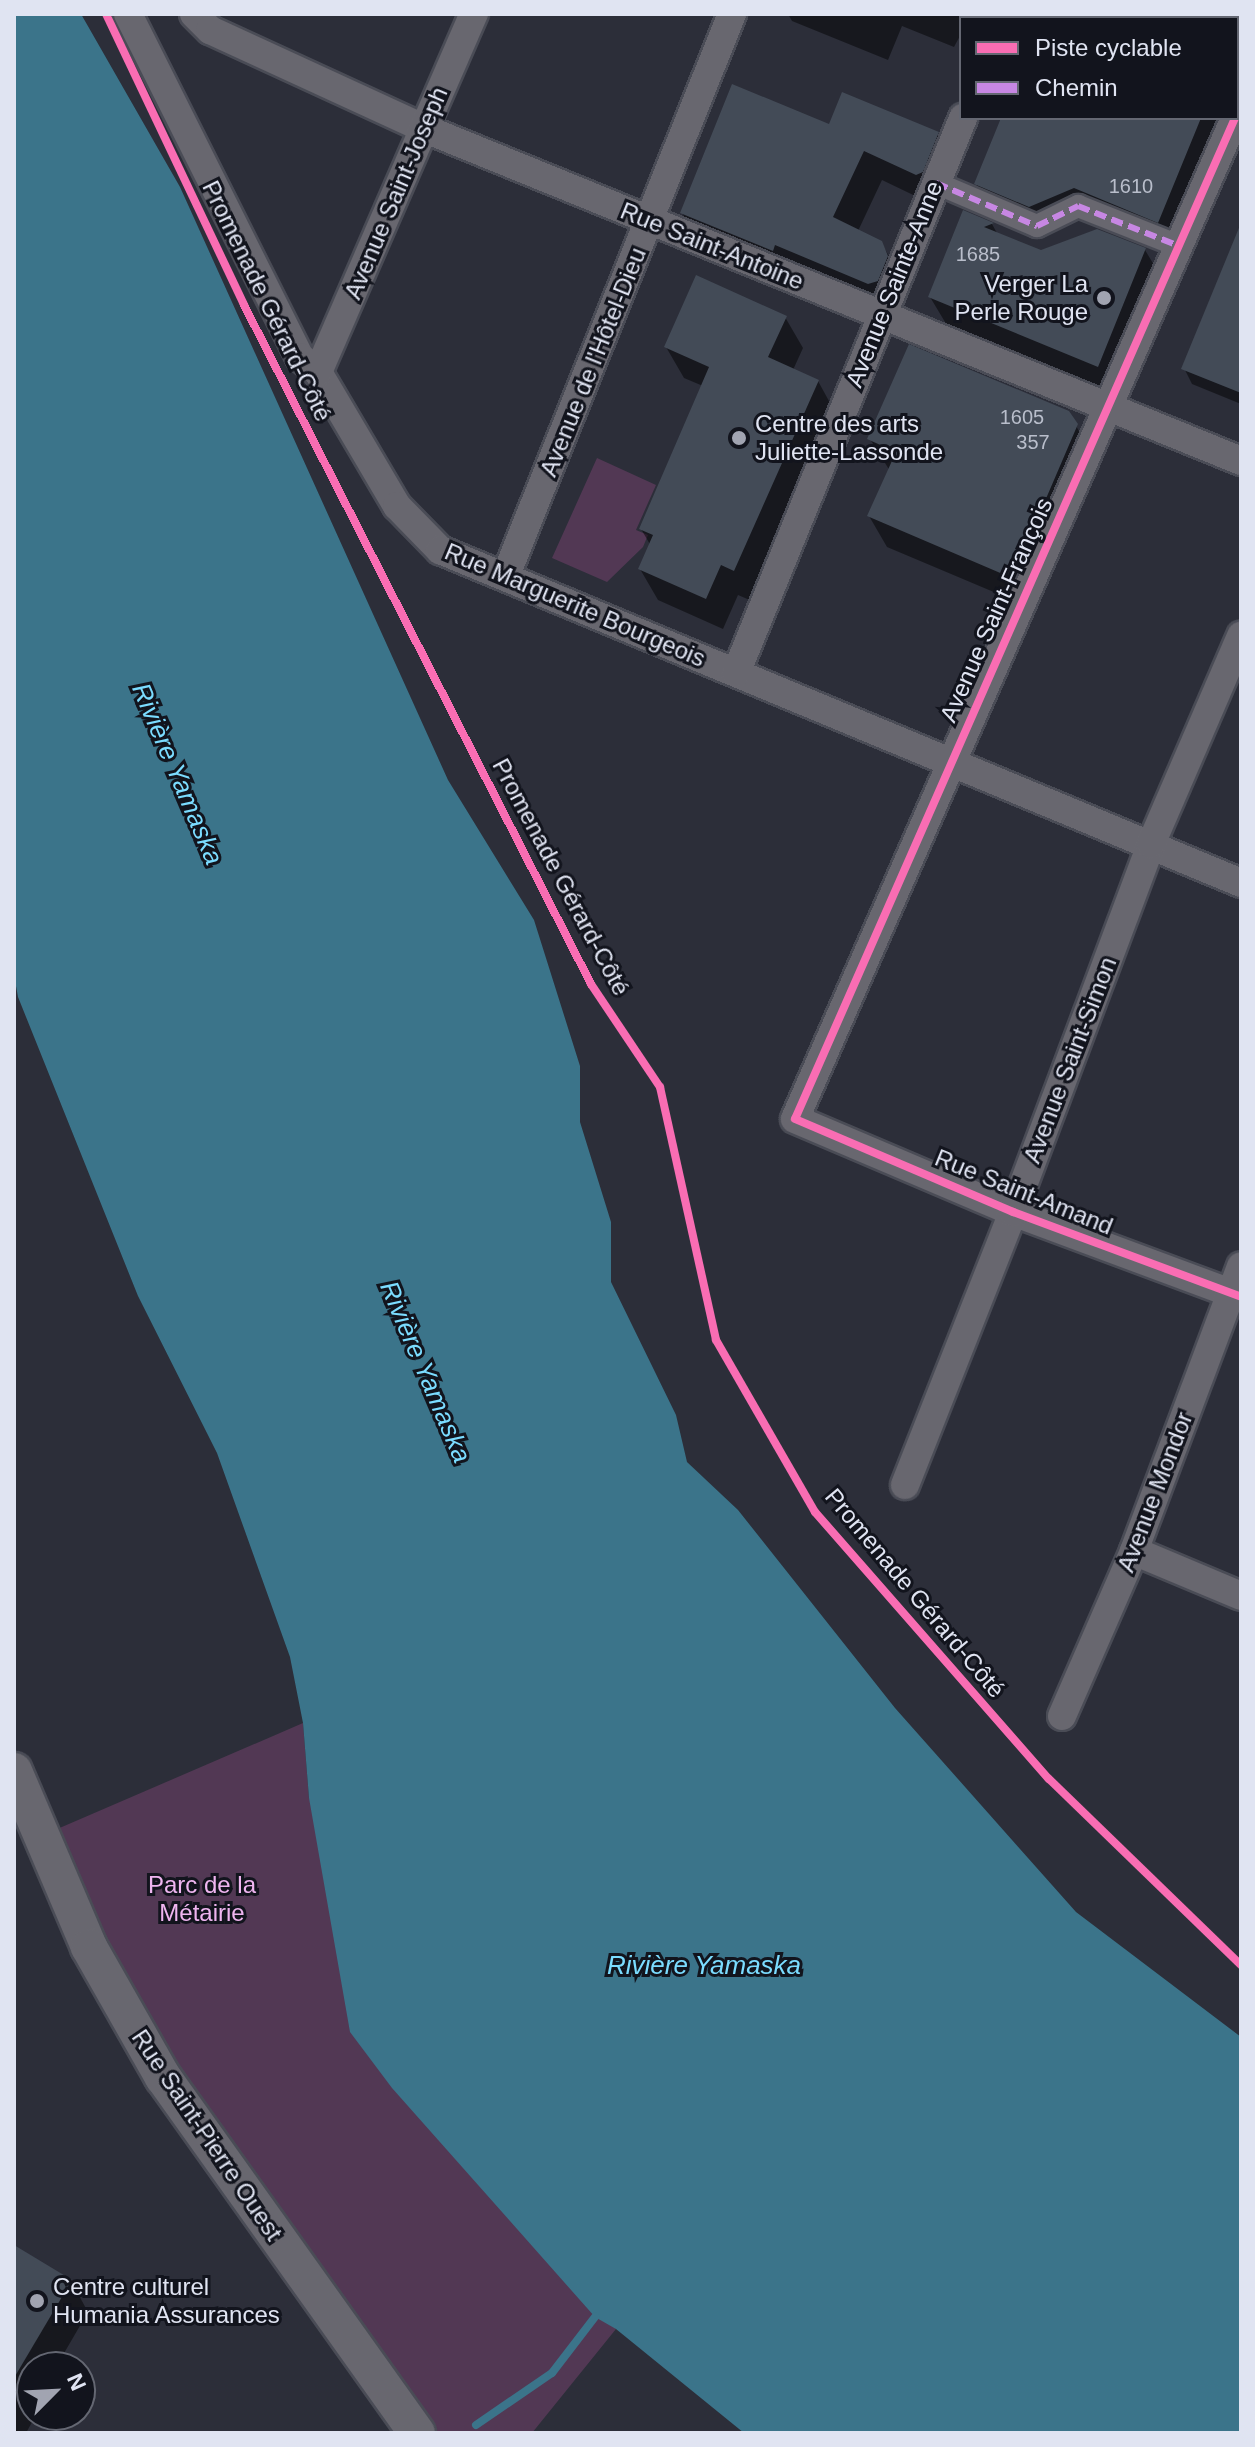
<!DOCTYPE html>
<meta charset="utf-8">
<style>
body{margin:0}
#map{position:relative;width:1255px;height:2447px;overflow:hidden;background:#2c2e39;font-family:Helvetica,sans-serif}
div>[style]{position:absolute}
.green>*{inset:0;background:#523854}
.water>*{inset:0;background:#3b748a}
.shadow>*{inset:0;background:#0007}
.stream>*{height:8px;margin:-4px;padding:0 4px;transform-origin:4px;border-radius:4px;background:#3b748a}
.building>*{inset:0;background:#434b57}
.roads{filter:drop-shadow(2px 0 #4a4c56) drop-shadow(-2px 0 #4a4c56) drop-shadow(0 2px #4a4c56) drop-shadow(0 -2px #4a4c56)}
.pedestrian>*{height:22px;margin:-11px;padding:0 11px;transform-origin:11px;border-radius:11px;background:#68676f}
.minor>*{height:28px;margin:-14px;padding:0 14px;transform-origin:14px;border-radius:14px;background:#68676f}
.tertiary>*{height:36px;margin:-18px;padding:0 18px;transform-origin:18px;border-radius:18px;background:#68676f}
.quiet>*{height:6px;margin-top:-3px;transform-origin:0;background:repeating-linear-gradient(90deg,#c787e3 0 12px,transparent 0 18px)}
.cycleway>*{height:8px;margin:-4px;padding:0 4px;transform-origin:4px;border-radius:4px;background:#f96db3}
.dots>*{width:22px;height:22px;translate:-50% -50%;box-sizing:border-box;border:4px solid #12141d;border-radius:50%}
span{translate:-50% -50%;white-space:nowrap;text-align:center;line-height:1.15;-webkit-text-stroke:6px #12141d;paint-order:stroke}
.number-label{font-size:20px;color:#b9becb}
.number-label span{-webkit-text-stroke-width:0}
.street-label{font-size:24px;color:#e0e4f2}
.poi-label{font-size:24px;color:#e0e4f2}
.right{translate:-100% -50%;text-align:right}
.left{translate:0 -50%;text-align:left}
.park-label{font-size:24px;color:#efb5f0}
.water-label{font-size:26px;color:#7bdcff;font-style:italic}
.frame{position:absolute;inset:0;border:16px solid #e0e4f2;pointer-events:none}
.legend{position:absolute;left:959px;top:16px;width:280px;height:104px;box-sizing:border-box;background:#12141d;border:2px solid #646772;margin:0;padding:10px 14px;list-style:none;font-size:24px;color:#e0e4f2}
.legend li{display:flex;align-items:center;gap:16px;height:40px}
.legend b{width:40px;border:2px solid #646772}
.north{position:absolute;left:16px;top:2351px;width:80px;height:80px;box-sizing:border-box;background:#12141d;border:2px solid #646772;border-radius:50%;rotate:66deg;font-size:22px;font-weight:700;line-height:32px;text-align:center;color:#e0e4f2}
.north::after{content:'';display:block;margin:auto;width:28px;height:36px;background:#a1a4b1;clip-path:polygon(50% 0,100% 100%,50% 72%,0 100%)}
</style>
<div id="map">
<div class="green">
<i style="clip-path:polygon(597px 458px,656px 485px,636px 530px,648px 535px,643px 547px,607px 582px,552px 558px)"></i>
<i style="clip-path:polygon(303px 1723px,309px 1798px,616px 2329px,532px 2433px,417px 2433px,246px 2195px,41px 1836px)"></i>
</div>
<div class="water">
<i style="clip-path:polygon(14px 14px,81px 14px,180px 187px,448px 780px,534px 920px,580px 1066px,580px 1122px,611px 1222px,611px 1282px,676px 1415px,687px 1462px,738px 1510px,895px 1708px,1076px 1912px,1241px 2037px,1241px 2433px,744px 2433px,616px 2329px,595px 2317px,392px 2088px,350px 2032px,309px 1798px,303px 1723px,290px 1657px,217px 1453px,138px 1296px,18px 997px,14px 975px)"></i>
</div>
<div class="shadow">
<i style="clip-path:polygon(788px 14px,1019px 14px,1017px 18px,961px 18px,961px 34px,954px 47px,902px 26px,888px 60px,792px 21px)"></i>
<i style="clip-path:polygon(1052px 14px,1057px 14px,1066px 18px,1050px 18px)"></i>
<i style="clip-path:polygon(1178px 14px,1241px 14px,1241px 40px,1237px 39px,1237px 18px,1188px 18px)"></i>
<i style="clip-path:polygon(1005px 118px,1223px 118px,1171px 245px,1089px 211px,1044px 230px,990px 207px,976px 184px)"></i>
<i style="clip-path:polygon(830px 127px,937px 134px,955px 164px,934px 205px,882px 180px,858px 231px,881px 242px,899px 274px,895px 311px,700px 244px,682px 213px)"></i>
<i style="clip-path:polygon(965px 213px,992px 224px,998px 235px,1041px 252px,1145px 250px,1163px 280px,1115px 396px,948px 327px,930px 297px)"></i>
<i style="clip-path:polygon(1241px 226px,1241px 404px,1192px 384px,1184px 368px)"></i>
<i style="clip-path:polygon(785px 317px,803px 348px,793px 370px,818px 381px,835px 412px,752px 601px,738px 595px,723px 629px,658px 600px,640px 569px,651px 546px,641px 529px,703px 386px,684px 378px,666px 347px)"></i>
<i style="clip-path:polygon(1068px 412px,1094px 457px,1029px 607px,887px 547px,869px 516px,890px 471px,870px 439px)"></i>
<i style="clip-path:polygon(14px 2247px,71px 2281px,88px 2312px,56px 2367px,32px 2367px,32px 2415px,36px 2415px,26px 2433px,14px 2433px)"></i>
</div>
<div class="stream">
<i style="left:476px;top:2425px;width:92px;rotate:-34.4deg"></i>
<i style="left:552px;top:2373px;width:71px;rotate:-52.5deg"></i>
</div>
<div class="building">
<i style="clip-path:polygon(732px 84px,829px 124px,842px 92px,939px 132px,923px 172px,916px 175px,864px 151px,833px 217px,882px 241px,888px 256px,878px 281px,868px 284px,775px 245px,773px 251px,680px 213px)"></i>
<i style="clip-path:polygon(1001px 118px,1201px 118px,1158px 223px,1074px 188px,1029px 207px,974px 184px)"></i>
<i style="clip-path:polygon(963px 210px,994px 223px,984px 227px,1041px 250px,1097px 229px,1146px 248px,1098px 367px,928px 297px)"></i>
<i style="clip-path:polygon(1241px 223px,1241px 393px,1181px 369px)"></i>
<i style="clip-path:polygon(696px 275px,787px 316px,768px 357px,819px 380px,734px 571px,721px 565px,706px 599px,638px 569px,653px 535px,639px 529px,709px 367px,664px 347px)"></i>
<i style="clip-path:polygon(909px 344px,1069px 411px,1078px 424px,1012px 578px,867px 516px,896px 452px,867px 439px)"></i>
<i style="clip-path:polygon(14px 2245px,72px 2280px,14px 2378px)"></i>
</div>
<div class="roads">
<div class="pedestrian">
<i style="left:936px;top:183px;width:110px;rotate:23.1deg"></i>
<i style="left:1037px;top:226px;width:46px;rotate:-26deg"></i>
<i style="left:1078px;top:206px;width:109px;rotate:21.6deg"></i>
</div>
<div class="minor">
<i style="left:128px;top:14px;width:384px;rotate:63.4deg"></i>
<i style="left:300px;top:357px;width:23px;rotate:40deg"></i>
<i style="left:318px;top:372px;width:156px;rotate:59.5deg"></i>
<i style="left:397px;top:506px;width:62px;rotate:45.7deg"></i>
<i style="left:440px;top:550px;width:867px;rotate:22.57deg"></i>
<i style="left:194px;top:14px;width:23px;rotate:45deg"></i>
<i style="left:210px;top:30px;width:234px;rotate:24.7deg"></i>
<i style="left:423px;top:128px;width:883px;rotate:22.15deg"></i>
<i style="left:1003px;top:18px;width:4px;rotate:-63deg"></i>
<i style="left:1235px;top:118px;width:1093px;rotate:113.73deg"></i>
<i style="left:795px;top:1119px;width:237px;rotate:23.1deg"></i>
<i style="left:1013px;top:1212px;width:243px;rotate:20.4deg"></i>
<i style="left:318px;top:372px;width:391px;rotate:-66.5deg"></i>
<i style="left:506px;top:575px;width:605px;rotate:-68.06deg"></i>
<i style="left:736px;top:673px;width:600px;rotate:-67.75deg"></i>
<i style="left:905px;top:1485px;width:294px;rotate:-68.4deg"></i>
<i style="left:1013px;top:1212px;width:393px;rotate:-69.4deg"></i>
<i style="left:1151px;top:844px;width:227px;rotate:-66.6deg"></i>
<i style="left:1134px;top:1551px;width:116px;rotate:22.8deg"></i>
<i style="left:1062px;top:1716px;width:180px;rotate:-66.4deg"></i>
<i style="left:1134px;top:1551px;width:304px;rotate:-69.4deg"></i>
</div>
<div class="tertiary">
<i style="left:1154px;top:14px;width:11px;rotate:22deg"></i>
<i style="left:1237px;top:48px;width:4px;rotate:14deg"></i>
<i style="left:14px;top:1771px;width:191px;rotate:66.9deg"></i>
<i style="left:89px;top:1947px;width:150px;rotate:60.4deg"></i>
<i style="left:163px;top:2077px;width:437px;rotate:54.5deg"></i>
</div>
</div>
<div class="quiet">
<i style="left:936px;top:183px;width:110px;rotate:23.1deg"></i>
<i style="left:1037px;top:226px;width:46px;rotate:-26deg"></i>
<i style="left:1078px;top:206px;width:109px;rotate:21.6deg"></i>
</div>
<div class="cycleway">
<i style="left:106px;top:14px;width:322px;rotate:64.6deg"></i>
<i style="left:244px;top:305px;width:763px;rotate:62.93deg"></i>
<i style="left:591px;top:984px;width:124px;rotate:56.2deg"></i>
<i style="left:660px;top:1087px;width:259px;rotate:77.5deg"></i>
<i style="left:716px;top:1340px;width:198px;rotate:60.1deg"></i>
<i style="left:815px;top:1512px;width:355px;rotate:48.8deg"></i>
<i style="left:1049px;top:1779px;width:267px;rotate:44.1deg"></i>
<i style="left:1235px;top:118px;width:1093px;rotate:113.73deg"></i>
<i style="left:795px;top:1119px;width:237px;rotate:23.1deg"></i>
<i style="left:1013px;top:1212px;width:243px;rotate:20.4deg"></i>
</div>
<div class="dots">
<i style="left:1104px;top:298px;background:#a1a4b1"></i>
<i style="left:739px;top:438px;background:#a1a4b1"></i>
<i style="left:37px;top:2301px;background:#a1a4b1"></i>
</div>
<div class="number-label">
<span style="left:1131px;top:186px">1610</span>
<span style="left:978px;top:254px">1685</span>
<span style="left:1022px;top:417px">1605</span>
<span style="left:1033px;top:442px">357</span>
</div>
<div class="street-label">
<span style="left:396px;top:193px;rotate:-67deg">Avenue Saint-Joseph</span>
<span style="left:712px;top:246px;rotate:22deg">Rue Saint-Antoine</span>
<span style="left:894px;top:284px;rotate:-68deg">Avenue Sainte-Anne</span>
<span style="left:267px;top:301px;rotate:64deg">Promenade Gérard-Côté</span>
<span style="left:593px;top:362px;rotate:-68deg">Avenue de l'Hôtel-Dieu</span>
<span style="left:575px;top:605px;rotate:23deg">Rue Marguerite Bourgeois</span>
<span style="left:996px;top:610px;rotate:-66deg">Avenue Saint-François</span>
<span style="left:561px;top:877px;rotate:62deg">Promenade Gérard-Côté</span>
<span style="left:1070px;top:1060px;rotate:-69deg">Avenue Saint-Simon</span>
<span style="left:1024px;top:1192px;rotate:22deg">Rue Saint-Amand</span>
<span style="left:1155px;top:1492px;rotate:-69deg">Avenue Mondor</span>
<span style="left:915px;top:1593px;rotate:50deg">Promenade Gérard-Côté</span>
<span style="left:207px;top:2135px;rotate:56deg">Rue Saint-Pierre Ouest</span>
</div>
<div class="poi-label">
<span class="right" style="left:1088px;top:298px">Verger La<br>Perle Rouge</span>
<span class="left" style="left:755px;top:438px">Centre des arts<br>Juliette-Lassonde</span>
<span class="left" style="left:53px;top:2301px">Centre culturel<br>Humania Assurances</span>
</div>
<div class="park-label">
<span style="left:202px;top:1899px">Parc de la<br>Métairie</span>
</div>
<div class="water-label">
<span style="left:177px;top:774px;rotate:67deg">Rivière Yamaska</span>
<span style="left:425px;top:1372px;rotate:67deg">Rivière Yamaska</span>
<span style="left:704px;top:1966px">Rivière Yamaska</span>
</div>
<div class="frame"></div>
<ul class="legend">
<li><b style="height:10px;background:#f96db3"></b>Piste cyclable</li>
<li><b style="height:10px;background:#c787e3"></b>Chemin</li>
</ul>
<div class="north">N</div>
</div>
